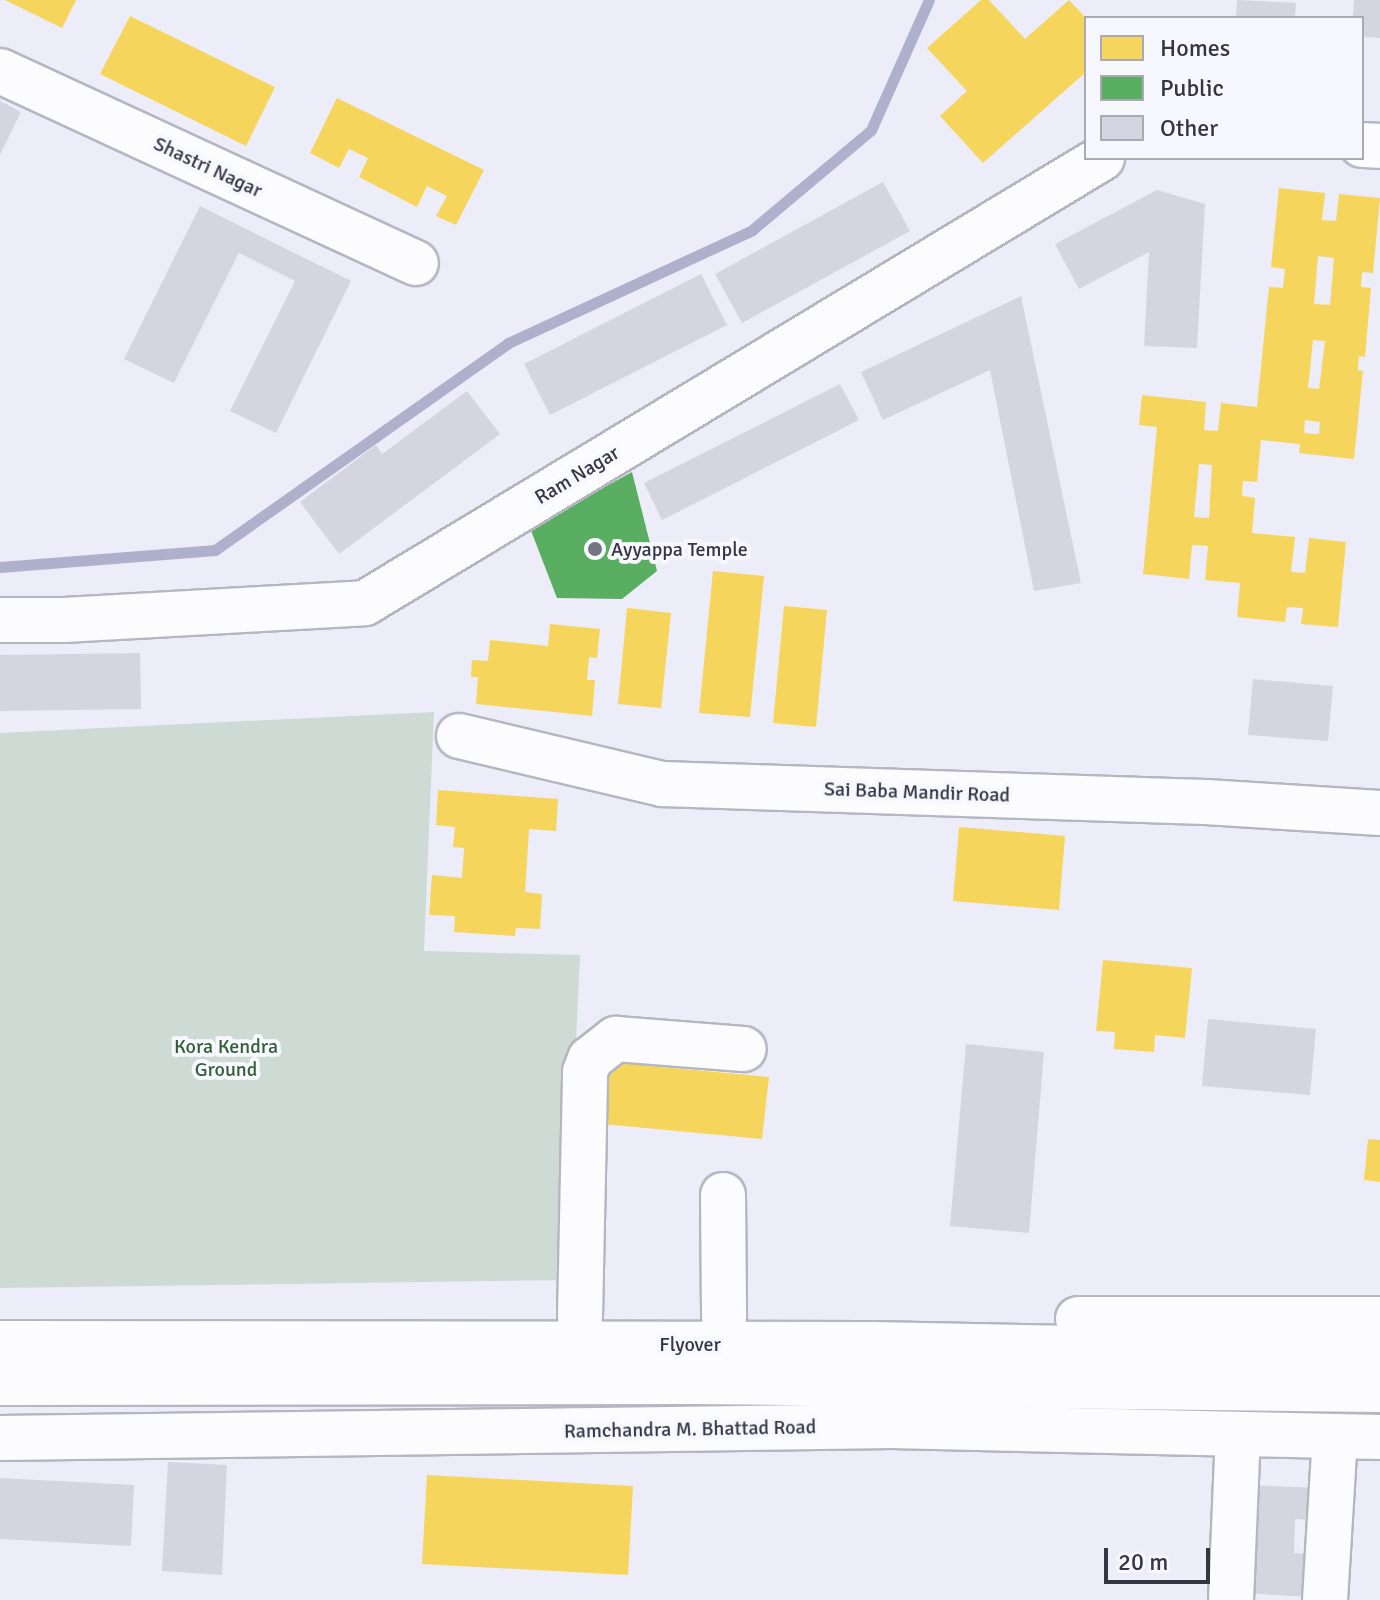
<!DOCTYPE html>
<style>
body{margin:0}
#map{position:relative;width:1380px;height:1600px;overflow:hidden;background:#ecedf9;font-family:Signika,sans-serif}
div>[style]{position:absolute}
.green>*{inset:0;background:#cedbd4}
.homes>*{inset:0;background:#f6d55c}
.public>*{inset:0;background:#5aae61}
.stream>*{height:11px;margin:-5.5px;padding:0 5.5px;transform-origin:5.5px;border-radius:5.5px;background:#afb1cc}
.building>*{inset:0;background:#d5d5e2}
.roads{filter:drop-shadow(2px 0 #b6b6c1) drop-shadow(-2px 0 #b6b6c1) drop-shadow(0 2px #b6b6c1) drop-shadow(0 -2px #b6b6c1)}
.minor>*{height:44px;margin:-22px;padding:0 22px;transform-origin:22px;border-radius:22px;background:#fcfcfe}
.major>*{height:44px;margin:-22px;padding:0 22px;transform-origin:22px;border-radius:22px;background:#fcfcfe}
.dots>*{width:22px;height:22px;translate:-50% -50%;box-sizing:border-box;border:4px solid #f7f7fe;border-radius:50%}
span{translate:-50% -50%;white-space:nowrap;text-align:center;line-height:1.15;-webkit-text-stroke:8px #f7f7fe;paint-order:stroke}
.street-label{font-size:20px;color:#353643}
.poi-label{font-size:20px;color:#353643}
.left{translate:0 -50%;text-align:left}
.park-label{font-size:20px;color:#345e36}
.legend{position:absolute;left:1084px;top:16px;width:280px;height:144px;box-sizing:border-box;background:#f7f7fe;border:2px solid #a9aab3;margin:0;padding:10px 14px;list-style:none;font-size:24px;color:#353643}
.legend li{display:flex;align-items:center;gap:16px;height:40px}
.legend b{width:40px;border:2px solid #a9aab3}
.scale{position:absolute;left:1104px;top:1548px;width:106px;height:36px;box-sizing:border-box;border:4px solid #353643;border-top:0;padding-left:10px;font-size:24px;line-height:28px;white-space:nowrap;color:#353643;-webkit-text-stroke:6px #f7f7fe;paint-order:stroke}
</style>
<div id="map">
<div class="green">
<i style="clip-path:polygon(434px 712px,424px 951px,580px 955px,565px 1280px,0 1288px,0 733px)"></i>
</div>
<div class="homes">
<i style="clip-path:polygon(5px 0,76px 0,62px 28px)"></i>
<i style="clip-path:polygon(981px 0,989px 0,1025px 39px,1069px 0,1086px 18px,1086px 72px,983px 163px,940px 116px,967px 91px,927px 48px)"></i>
<i style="clip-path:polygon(130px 16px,275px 87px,246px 146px,100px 74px)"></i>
<i style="clip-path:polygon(337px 98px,484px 170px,456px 225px,436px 216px,447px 196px,427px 186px,417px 207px,359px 177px,368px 158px,349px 149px,339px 168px,310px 153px)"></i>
<i style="clip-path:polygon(evenodd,1279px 188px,1325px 193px,1322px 220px,1336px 221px,1339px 194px,1380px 198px,1373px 273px,1362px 272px,1361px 287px,1371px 288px,1365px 357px,1359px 356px,1358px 370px,1363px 371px,1354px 459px,1299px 453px,1300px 444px,1261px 440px,1257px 482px,1243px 481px,1242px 496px,1255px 498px,1252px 533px,1295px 537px,1291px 572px,1305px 573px,1309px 538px,1346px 542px,1338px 627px,1301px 624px,1303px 608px,1287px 607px,1285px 622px,1237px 617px,1240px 583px,1205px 580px,1208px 546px,1192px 545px,1189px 579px,1143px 574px,1157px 427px,1139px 425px,1142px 395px,1206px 402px,1204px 430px,1218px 431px,1221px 403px,1257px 407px,1269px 287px,1283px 288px,1285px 269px,1271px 267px,1279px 188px,1318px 256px,1334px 258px,1330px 305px,1314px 304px,1318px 256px,1279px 188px,1313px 340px,1325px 341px,1319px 389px,1308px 388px,1313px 340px,1279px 188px,1305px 420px,1320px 422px,1319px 434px,1304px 433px,1305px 420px,1279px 188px,1199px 464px,1212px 465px,1209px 518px,1194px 517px,1199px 464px)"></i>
<i style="clip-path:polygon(713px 571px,764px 576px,750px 717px,699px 713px)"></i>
<i style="clip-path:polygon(784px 606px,827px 610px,816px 727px,773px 723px)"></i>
<i style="clip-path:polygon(627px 608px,671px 613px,661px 708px,618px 704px)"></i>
<i style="clip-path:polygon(550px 624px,600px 629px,597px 658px,589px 657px,587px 680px,595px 680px,592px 716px,476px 704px,478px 677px,471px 677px,472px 660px,488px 661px,490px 640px,548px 646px)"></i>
<i style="clip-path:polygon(438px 790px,558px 799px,556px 831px,529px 829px,525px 892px,542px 894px,540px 929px,516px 928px,515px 936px,454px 932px,455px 916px,429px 915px,432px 875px,462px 878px,464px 848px,453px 847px,455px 827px,436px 825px)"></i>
<i style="clip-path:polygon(959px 827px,1065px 836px,1059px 910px,953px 901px)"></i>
<i style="clip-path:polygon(1103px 960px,1192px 968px,1185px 1038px,1155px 1035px,1154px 1052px,1114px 1049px,1115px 1032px,1096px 1031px)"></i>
<i style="clip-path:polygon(598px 1061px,769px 1077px,762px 1139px,592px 1123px)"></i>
<i style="clip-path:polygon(1368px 1139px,1380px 1140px,1380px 1182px,1364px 1180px)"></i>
<i style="clip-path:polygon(427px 1475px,633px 1486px,628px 1575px,422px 1564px)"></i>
</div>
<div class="public">
<i style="clip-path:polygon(632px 472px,657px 571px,622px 599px,557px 598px,530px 528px)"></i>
</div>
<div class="stream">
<i style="left:0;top:567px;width:216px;rotate:-4.5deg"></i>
<i style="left:215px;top:550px;width:359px;rotate:-35.2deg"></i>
<i style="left:508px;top:343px;width:269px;rotate:-24.8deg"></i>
<i style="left:752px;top:230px;width:155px;rotate:-40deg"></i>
<i style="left:871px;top:130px;width:142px;rotate:-66deg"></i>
</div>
<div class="building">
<i style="clip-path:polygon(1237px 0,1296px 3px,1295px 18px,1236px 18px)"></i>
<i style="clip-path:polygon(1354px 0,1380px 0,1380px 38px,1362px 37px,1362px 18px,1353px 18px)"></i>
<i style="clip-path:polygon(0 101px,21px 112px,0 155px)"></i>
<i style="clip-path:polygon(883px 182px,910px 231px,742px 323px,715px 274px)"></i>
<i style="clip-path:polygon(1157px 190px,1205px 204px,1197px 348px,1144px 346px,1149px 252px,1079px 289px,1055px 244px)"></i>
<i style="clip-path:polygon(200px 206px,351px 281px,276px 433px,230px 411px,295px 281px,239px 253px,174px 383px,124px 359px)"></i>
<i style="clip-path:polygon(701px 274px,727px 325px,550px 415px,524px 364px)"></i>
<i style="clip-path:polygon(1021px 296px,1081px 583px,1034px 591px,990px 370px,883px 420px,861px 372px)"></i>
<i style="clip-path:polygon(840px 384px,859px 420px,662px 520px,644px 483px)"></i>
<i style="clip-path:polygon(467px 391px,500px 434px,339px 554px,300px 502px,376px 445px,382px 454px)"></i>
<i style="clip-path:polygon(140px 653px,141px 709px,0 711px,0 655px)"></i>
<i style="clip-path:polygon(1253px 679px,1333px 686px,1328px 741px,1248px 735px)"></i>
<i style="clip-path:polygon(1208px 1019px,1316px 1029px,1310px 1095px,1202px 1086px)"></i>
<i style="clip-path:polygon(966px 1044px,1044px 1052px,1029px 1233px,950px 1226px)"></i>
<i style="clip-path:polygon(168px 1462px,227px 1465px,222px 1575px,162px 1571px)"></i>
<i style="clip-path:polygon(0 1478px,134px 1485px,131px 1546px,0 1539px)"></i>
<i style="clip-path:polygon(1246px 1485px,1317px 1488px,1316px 1520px,1295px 1519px,1294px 1553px,1314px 1554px,1312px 1597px,1240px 1593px)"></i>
</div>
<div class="roads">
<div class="minor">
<i style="left:0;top:71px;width:458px;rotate:24.8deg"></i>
<i style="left:1362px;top:145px;width:18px;rotate:3deg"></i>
<i style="left:0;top:620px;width:64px"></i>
<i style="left:64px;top:620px;width:301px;rotate:-3.2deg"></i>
<i style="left:365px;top:603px;width:861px;rotate:-31.12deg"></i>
<i style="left:459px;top:736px;width:209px;rotate:13.3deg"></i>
<i style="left:662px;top:784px;width:544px;rotate:1.9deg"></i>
<i style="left:1206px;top:802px;width:174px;rotate:3.6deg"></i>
<i style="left:723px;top:1195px;width:123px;rotate:89.5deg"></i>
<i style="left:580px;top:1317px;width:245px;rotate:-88.8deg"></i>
<i style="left:585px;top:1072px;width:14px;rotate:-69deg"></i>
<i style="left:590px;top:1059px;width:33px;rotate:-38deg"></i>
<i style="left:616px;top:1039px;width:128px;rotate:4.5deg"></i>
<i style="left:1231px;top:1600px;width:166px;rotate:-87.6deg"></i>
<i style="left:1325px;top:1600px;width:164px;rotate:-86.5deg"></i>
</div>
<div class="major">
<i style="left:1078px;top:1319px;width:302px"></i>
<i style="left:0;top:1343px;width:871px;rotate:0.07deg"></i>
<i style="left:871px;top:1344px;width:509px;rotate:1.13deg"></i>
<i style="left:0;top:1383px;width:700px;rotate:-0.08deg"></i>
<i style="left:700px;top:1382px;width:680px;rotate:0.67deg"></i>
<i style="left:0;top:1438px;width:892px;rotate:-0.77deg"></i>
<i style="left:892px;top:1426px;width:488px;rotate:1.3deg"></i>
</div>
</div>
<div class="dots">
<i style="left:595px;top:549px;background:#757683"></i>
</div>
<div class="street-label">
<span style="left:208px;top:167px;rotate:25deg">Shastri Nagar</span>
<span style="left:577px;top:475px;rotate:-31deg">Ram Nagar</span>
<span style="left:917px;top:792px;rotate:2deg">Sai Baba Mandir Road</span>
<span style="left:690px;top:1344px">Flyover</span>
<span style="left:690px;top:1429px;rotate:-1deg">Ramchandra M. Bhattad Road</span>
</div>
<div class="poi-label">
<span class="left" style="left:611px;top:549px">Ayyappa Temple</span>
</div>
<div class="park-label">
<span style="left:226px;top:1058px">Kora Kendra<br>Ground</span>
</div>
<ul class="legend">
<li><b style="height:22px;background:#f6d55c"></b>Homes</li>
<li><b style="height:22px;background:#5aae61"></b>Public</li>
<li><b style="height:22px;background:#d5d5e2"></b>Other</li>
</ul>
<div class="scale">20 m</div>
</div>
